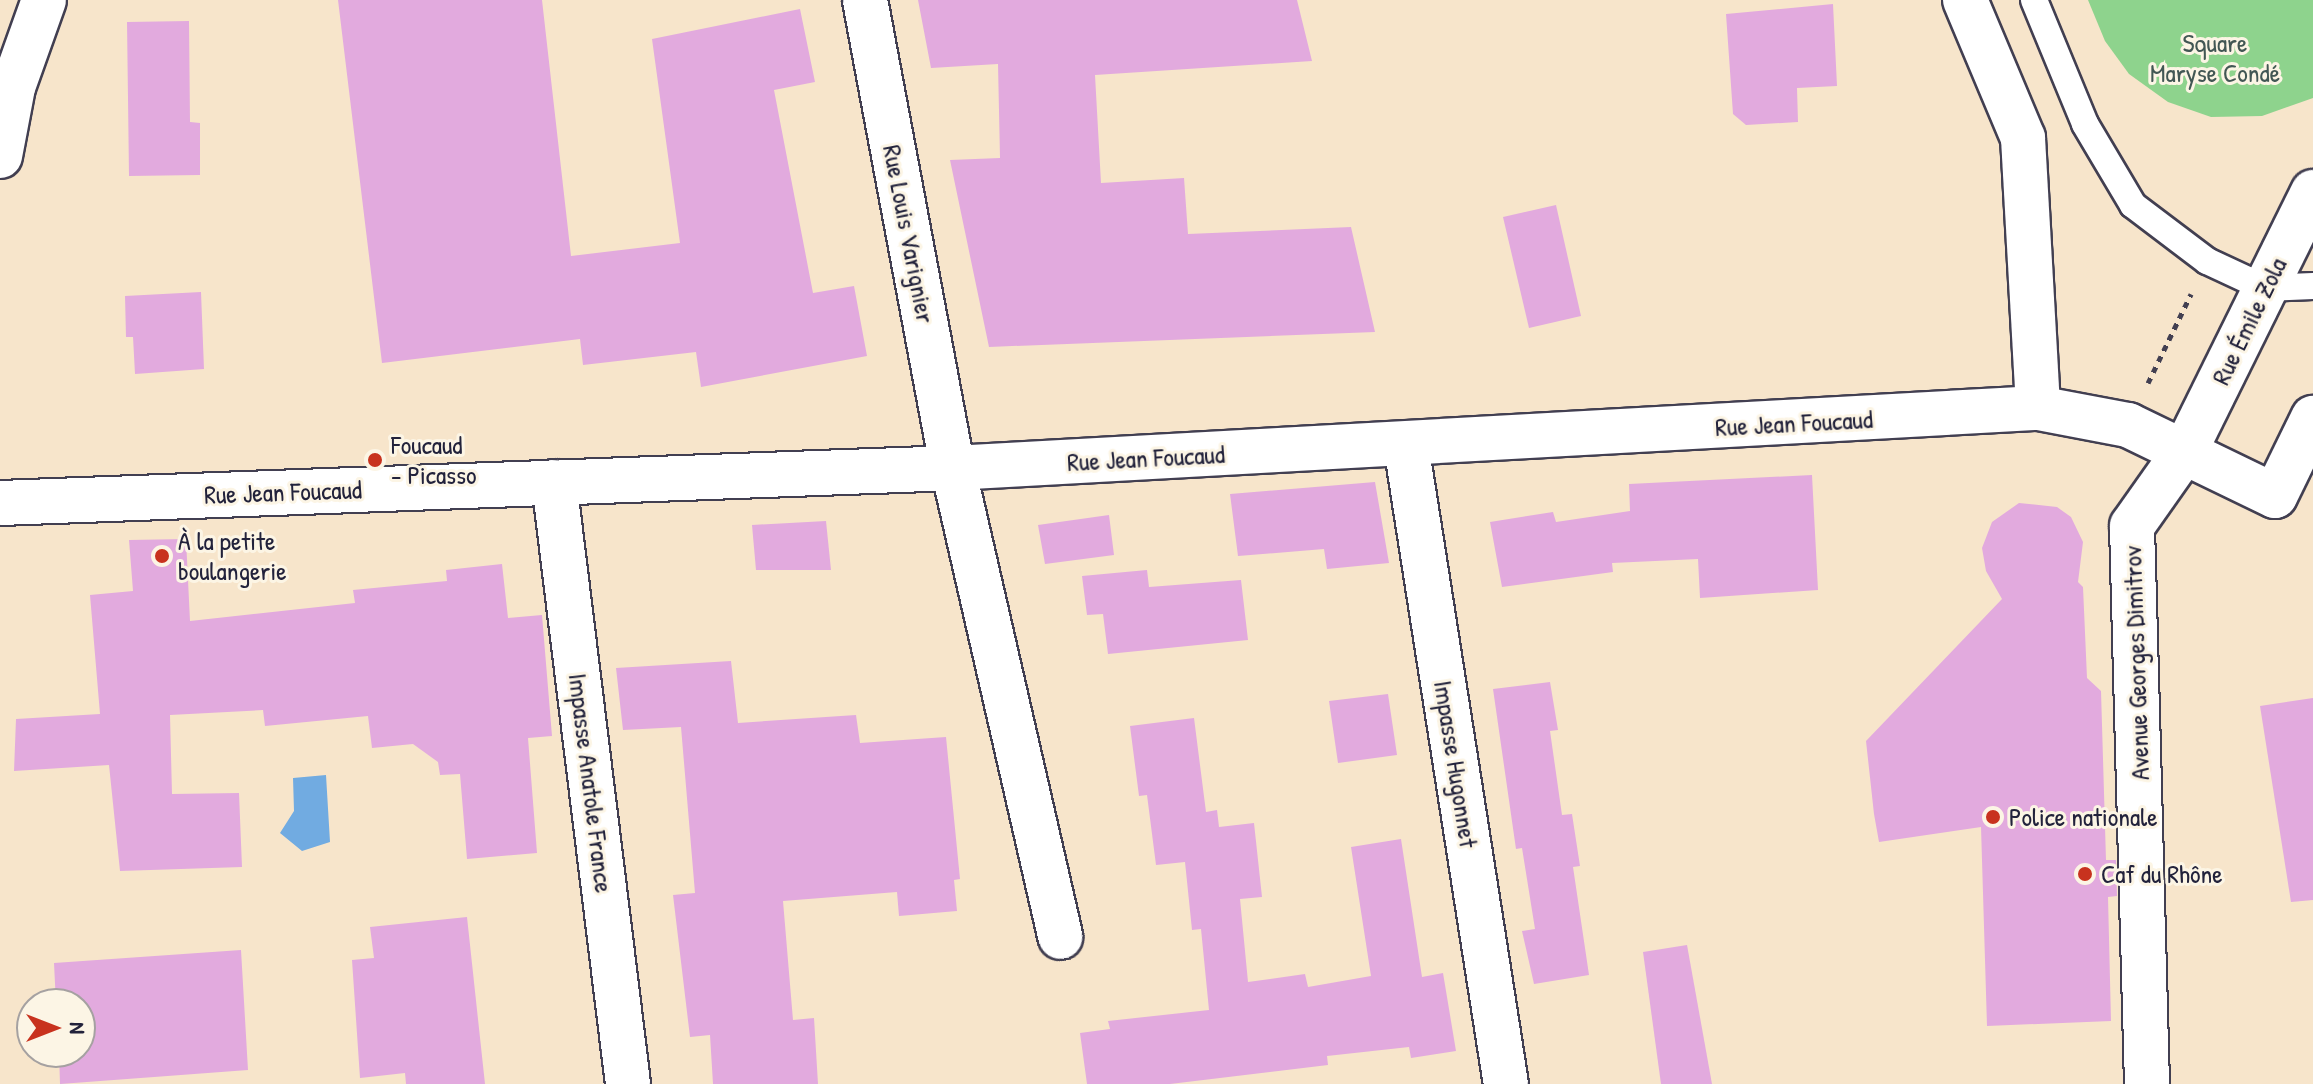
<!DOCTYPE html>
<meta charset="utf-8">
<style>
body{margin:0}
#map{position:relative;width:2313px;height:1084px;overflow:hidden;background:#f7e5cb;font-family:"Patrick Hand",sans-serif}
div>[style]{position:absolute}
.green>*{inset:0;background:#8ed38d}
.water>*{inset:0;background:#71abe1}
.building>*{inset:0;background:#e2aade}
.path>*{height:5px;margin-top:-2.5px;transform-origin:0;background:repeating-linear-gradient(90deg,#423f51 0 6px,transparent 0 12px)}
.roads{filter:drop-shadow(2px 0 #423f51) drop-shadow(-2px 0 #423f51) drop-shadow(0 2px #423f51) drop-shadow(0 -2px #423f51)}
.lane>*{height:26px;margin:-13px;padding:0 13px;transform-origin:13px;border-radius:13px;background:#fff}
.street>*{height:44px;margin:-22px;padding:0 22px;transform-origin:22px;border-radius:22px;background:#fff}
.secondary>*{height:44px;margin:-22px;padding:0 22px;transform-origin:22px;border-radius:22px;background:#fff}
.dots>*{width:22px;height:22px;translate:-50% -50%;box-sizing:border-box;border:4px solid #fcf5e5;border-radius:50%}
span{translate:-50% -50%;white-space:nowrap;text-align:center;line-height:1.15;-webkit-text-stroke:6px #fcf5e5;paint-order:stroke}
.park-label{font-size:26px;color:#425754}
.street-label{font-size:26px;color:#22223b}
.poi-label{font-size:26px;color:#22223b}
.left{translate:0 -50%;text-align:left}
.north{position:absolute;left:16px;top:988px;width:80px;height:80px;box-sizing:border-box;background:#fcf5e5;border:2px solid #a5a1a1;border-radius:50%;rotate:90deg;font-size:22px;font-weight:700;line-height:32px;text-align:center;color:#22223b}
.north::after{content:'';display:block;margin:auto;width:28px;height:36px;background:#c8321e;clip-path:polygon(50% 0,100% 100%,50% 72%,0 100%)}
</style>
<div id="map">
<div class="green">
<i style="clip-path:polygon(2088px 0,2313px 0,2313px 98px,2262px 116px,2211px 117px,2168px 102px,2129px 74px,2105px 41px)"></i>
</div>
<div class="water">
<i style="clip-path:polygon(326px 775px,330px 842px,302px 851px,280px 833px,294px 811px,293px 778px)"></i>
</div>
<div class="building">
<i style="clip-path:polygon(338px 0,542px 0,571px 256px,680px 243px,652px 39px,800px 9px,815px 82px,774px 90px,813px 293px,854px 286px,867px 356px,701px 387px,696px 352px,583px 365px,580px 339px,382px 363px)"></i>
<i style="clip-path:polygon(918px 0,1297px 0,1312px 61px,1095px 75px,1101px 183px,1184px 178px,1188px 234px,1351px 227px,1375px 332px,989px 347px,950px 160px,1000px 158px,998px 64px,931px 68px)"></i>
<i style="clip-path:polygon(1833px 4px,1837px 86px,1797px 88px,1798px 122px,1746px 125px,1733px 114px,1726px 14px)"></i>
<i style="clip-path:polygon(189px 21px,190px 122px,200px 123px,200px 175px,129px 176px,127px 22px)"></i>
<i style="clip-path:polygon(1556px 205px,1581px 316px,1529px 328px,1503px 217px)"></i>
<i style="clip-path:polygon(201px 292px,204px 369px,135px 374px,133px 337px,126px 337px,125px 296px)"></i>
<i style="clip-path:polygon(1812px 475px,1818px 590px,1700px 598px,1698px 559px,1612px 563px,1613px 572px,1502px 587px,1490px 522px,1553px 512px,1556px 522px,1630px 511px,1629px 484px)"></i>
<i style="clip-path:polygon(1375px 482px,1389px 563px,1327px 569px,1324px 549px,1238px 556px,1230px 494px)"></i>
<i style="clip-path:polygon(2019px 503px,2057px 507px,2071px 517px,2083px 542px,2078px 582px,2083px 587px,2087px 678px,2101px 691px,2106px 860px,2116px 860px,2117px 896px,2108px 897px,2111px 1021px,1987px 1026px,1981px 827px,1879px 842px,1874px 814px,1866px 741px,2002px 599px,1986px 571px,1982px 548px,1992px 522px)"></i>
<i style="clip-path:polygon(1109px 515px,1114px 555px,1045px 564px,1038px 525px)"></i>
<i style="clip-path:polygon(826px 521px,831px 570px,756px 570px,752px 525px)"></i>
<i style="clip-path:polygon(186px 539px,190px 621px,355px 603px,353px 590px,447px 581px,446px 570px,502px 564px,508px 618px,542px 615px,552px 736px,528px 738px,537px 853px,467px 859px,460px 774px,440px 775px,438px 762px,413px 744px,372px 748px,368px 716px,265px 726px,263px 710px,170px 715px,172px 794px,239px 793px,242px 867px,120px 871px,109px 765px,14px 771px,16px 719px,100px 714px,90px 595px,133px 591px,129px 540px)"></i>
<i style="clip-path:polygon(1147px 570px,1149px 587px,1241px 580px,1248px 640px,1108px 654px,1103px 614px,1087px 615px,1082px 576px)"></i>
<i style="clip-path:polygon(731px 661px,738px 723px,856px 715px,860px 743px,946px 737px,960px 879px,954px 880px,957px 911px,899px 916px,897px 892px,783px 901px,793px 1020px,814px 1018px,818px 1084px,713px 1084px,710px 1035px,690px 1037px,673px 895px,695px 893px,681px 727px,623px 730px,616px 668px)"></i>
<i style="clip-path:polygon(1550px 682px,1558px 730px,1550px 731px,1562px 815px,1572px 814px,1580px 866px,1573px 867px,1589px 975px,1534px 984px,1522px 931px,1535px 929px,1522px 848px,1516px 849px,1493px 689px)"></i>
<i style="clip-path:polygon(1388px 694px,1397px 755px,1338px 763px,1329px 701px)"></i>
<i style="clip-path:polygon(2313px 698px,2313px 900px,2291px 902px,2260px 706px)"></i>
<i style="clip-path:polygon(1194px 718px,1206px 812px,1217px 810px,1219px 827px,1254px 823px,1262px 897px,1240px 899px,1248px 982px,1305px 974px,1308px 987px,1371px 976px,1351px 847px,1401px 839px,1422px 977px,1443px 973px,1456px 1051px,1411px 1058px,1409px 1047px,1327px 1056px,1328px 1065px,1170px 1084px,1087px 1084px,1080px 1033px,1110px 1029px,1108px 1021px,1209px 1010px,1201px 929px,1192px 930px,1185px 862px,1156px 865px,1147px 795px,1139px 796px,1130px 726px)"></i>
<i style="clip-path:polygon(467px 917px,485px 1084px,406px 1084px,405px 1073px,360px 1078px,352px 960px,374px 958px,370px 927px)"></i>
<i style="clip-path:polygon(1687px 945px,1712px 1084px,1661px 1084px,1643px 952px)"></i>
<i style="clip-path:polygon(241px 950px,248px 1070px,60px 1084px,59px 1052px,80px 1052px,80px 1004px,56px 1004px,54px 963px)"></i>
</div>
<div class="path">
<i style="left:2148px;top:383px;width:99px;rotate:-64.2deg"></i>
</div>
<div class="roads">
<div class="lane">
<i style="left:2034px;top:0;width:134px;rotate:67.6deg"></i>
<i style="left:2085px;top:124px;width:94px;rotate:59.3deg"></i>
<i style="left:2133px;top:205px;width:93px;rotate:37.1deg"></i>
<i style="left:2207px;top:261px;width:64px;rotate:25deg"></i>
<i style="left:2265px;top:288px;width:48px;rotate:-2.4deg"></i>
</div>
<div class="street">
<i style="left:865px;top:0;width:476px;rotate:79.4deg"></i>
<i style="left:953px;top:468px;width:481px;rotate:77.1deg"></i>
<i style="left:1965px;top:0;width:150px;rotate:67.2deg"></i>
<i style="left:2023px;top:138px;width:270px;rotate:86.8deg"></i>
<i style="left:1406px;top:445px;width:647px;rotate:81.11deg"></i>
<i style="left:554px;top:482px;width:607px;rotate:82.99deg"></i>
<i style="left:0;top:503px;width:954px;rotate:-2.1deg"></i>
<i style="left:953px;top:468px;width:1087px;rotate:-3.17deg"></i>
<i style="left:2038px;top:408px;width:92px;rotate:10.7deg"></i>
<i style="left:2128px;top:425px;width:163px;rotate:25.8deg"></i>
</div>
<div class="secondary">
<i style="left:0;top:156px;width:70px;rotate:-79.3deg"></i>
<i style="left:13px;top:87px;width:92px;rotate:-70.4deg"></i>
<i style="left:2275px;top:496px;width:87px;rotate:-64deg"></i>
<i style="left:2147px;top:1084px;width:558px;rotate:-91.54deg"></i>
<i style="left:2132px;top:526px;width:92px;rotate:-54.8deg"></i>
<i style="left:2185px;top:451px;width:289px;rotate:-63.7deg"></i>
</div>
</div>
<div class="dots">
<i style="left:375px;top:460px;background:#c8321e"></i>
<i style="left:162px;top:556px;background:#c8321e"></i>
<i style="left:1993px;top:817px;background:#c8321e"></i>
<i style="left:2085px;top:874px;background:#c8321e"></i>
</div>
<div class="park-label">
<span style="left:2215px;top:58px">Square<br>Maryse Condé</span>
</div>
<div class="street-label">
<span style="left:909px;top:234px;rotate:79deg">Rue Louis Varignier</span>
<span style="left:2249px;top:321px;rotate:-64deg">Rue Émile Zola</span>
<span style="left:1794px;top:423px;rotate:-3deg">Rue Jean Foucaud</span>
<span style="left:1146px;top:458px;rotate:-3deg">Rue Jean Foucaud</span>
<span style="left:283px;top:492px;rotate:-2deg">Rue Jean Foucaud</span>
<span style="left:2136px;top:663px;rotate:-92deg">Avenue Georges Dimitrov</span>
<span style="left:1456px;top:764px;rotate:81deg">Impasse Hugonnet</span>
<span style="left:591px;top:783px;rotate:83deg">Impasse Anatole France</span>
</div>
<div class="poi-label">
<span class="left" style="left:391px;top:460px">Foucaud<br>- Picasso</span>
<span class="left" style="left:178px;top:556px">À la petite<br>boulangerie</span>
<span class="left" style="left:2009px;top:817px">Police nationale</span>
<span class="left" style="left:2101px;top:874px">Caf du Rhône</span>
</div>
<div class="north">N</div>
</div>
